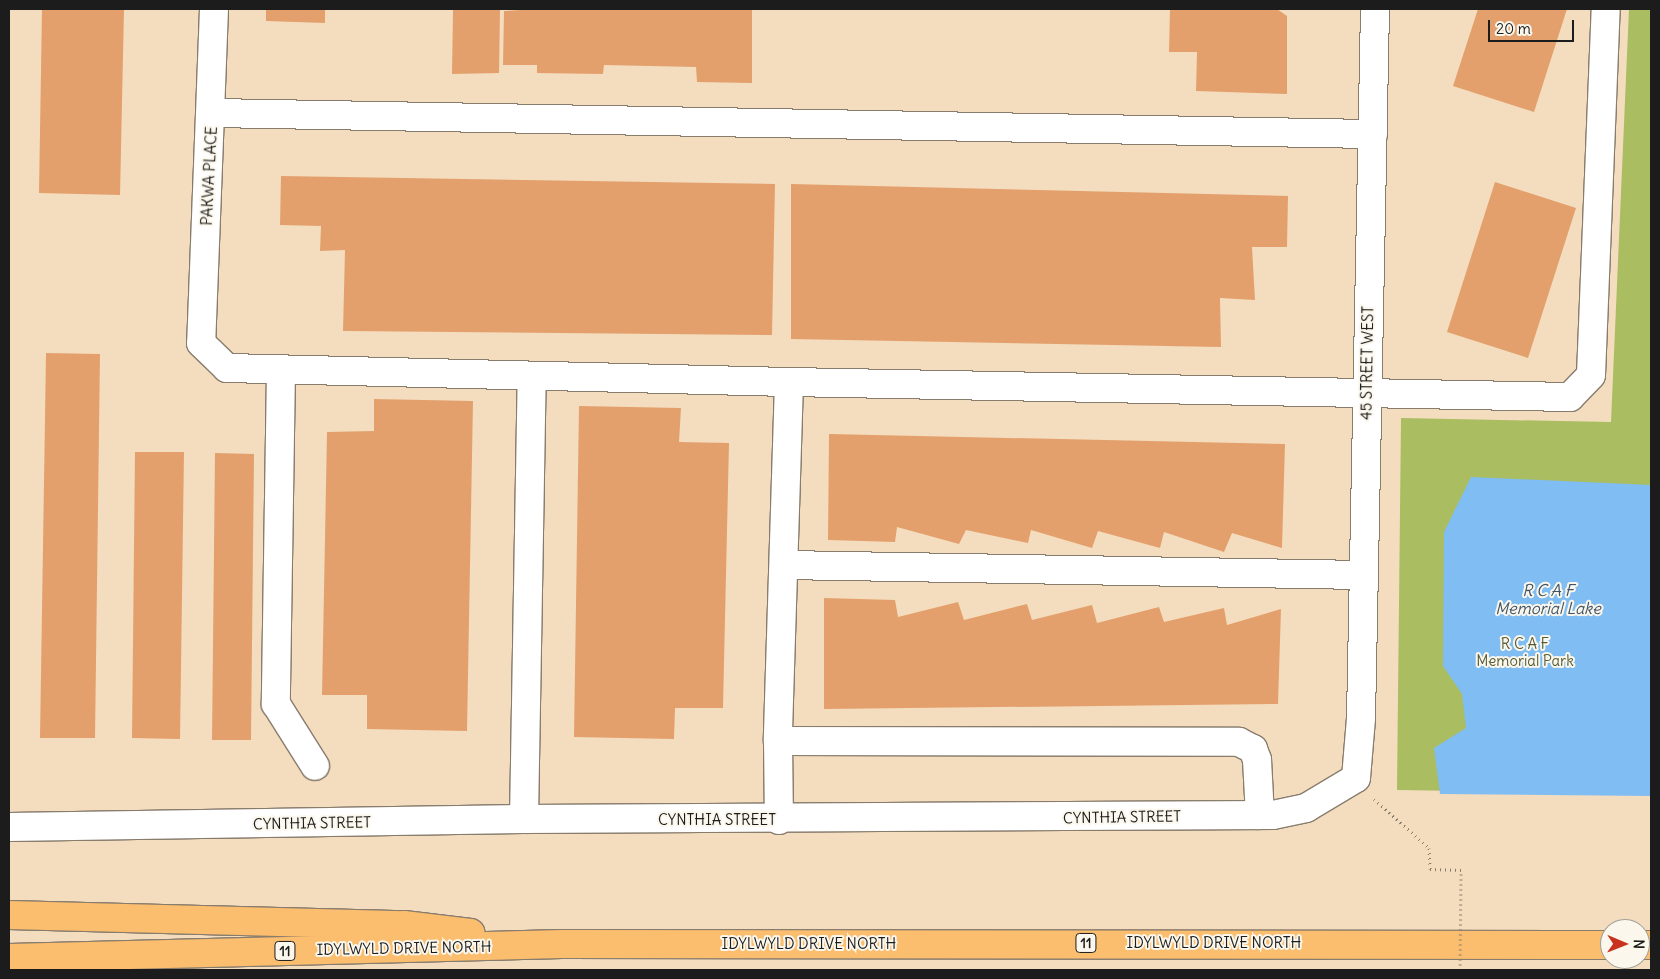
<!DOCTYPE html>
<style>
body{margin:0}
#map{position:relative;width:1660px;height:979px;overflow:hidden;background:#f3ddbe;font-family:Delius,sans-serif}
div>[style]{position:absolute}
.green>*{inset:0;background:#aabd61}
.water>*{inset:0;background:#7fbdf2}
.building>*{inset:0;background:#e4a06c}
.path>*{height:3px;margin-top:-1.5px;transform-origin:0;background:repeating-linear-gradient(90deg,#887c6d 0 1px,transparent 0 5px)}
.roads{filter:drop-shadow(1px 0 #887c6d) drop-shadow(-1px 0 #887c6d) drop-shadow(0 1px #887c6d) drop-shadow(0 -1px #887c6d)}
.minor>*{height:28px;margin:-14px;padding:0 14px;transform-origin:14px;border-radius:14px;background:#fff}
.highway>*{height:28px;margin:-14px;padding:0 14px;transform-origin:14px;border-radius:14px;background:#fbbd6e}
.path-bridge>*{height:3px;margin-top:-1.5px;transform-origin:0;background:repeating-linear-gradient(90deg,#887c6d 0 1px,transparent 0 5px)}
span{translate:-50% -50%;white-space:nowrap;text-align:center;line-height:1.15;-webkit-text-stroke:4px #fbf7ec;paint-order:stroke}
.shield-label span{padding:1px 4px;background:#fbf7ec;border:1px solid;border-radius:4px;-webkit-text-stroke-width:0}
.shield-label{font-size:14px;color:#1c1c1c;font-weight:700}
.street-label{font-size:15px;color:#1c1c1c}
.park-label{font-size:15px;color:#555c38}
.water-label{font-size:16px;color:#3f5467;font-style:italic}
.frame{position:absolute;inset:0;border:10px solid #1c1c1c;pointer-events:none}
.north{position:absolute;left:1600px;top:919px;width:50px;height:50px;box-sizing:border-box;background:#fbf7ec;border:1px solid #a29f99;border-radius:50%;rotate:91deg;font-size:14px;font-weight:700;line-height:20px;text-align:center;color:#1c1c1c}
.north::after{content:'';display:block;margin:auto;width:18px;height:22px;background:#c8321e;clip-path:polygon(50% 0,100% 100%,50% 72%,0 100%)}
.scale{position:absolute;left:1488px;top:20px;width:86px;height:22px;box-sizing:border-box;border:2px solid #1c1c1c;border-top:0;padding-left:6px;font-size:15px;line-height:18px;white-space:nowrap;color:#1c1c1c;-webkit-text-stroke:4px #fbf7ec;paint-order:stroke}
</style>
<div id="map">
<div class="green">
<i style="clip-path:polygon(1629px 9px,1651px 9px,1651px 794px,1397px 790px,1401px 418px,1611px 422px)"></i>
</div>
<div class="water">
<i style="clip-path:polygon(1471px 477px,1651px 485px,1651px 796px,1440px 794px,1434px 748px,1466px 728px,1462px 694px,1443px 666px,1444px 532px)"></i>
</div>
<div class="building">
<i style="clip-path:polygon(42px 9px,124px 9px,120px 195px,39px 193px)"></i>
<i style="clip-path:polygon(266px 9px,325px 9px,325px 23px,266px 21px)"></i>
<i style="clip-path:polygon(453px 9px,500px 9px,499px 73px,452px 74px)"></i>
<i style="clip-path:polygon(538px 9px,752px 9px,752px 83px,697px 82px,696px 67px,604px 65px,603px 74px,537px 73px,537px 65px,503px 65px,504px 11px)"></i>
<i style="clip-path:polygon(1170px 9px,1277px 9px,1287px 16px,1287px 94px,1196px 91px,1197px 52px,1169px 52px)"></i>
<i style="clip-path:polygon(1478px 9px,1567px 9px,1534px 112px,1453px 86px)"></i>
<i style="clip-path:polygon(281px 176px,775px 184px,772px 335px,343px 331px,345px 250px,320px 251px,321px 226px,280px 225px)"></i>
<i style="clip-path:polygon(1495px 182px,1576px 208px,1528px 358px,1447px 332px)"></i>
<i style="clip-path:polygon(791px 184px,1288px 196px,1287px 247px,1252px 247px,1255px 300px,1220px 298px,1221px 347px,791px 339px)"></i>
<i style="clip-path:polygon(46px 353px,100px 354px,95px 738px,40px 738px)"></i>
<i style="clip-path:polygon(374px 399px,473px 401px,467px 731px,367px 729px,367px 695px,322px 695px,327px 432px,374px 431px)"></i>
<i style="clip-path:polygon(579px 406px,681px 408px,679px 442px,729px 443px,723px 708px,675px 708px,674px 739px,574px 737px)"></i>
<i style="clip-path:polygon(829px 434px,1285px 444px,1282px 548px,1232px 533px,1224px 552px,1164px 532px,1160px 548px,1098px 531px,1092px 548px,1031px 530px,1028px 543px,966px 530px,959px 544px,897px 527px,895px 542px,828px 540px)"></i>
<i style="clip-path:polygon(135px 452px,184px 452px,180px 739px,132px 738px)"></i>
<i style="clip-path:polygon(215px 453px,254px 454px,251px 740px,212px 740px)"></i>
<i style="clip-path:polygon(824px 598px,895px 600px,898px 617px,958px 602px,964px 620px,1027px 604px,1032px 620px,1092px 605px,1097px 623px,1159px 607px,1164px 622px,1224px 608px,1227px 625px,1281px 609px,1278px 704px,824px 709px)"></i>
</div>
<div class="path">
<i style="left:1374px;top:799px;width:74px;rotate:41.7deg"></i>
<i style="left:1429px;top:848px;width:21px;rotate:87deg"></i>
<i style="left:1430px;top:869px;width:31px;rotate:2deg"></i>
</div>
<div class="roads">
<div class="minor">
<i style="left:214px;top:9px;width:334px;rotate:92.2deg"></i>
<i style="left:201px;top:343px;width:36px;rotate:44deg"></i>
<i style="left:227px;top:368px;width:562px;rotate:1.43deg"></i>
<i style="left:789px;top:382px;width:359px;rotate:91.8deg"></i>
<i style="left:778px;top:741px;width:79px;rotate:89.3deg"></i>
<i style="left:213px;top:113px;width:1160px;rotate:1.04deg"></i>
<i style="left:281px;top:370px;width:334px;rotate:90.9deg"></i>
<i style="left:276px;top:704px;width:73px;rotate:57.8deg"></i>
<i style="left:789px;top:382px;width:781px;rotate:1.1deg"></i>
<i style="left:1570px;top:397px;width:30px;rotate:-46deg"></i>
<i style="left:1591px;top:375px;width:366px;rotate:-87.7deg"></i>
<i style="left:784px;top:565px;width:579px;rotate:0.99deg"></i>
<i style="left:778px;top:741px;width:461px;rotate:0.1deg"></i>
<i style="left:1239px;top:742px;width:16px;rotate:27deg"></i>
<i style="left:1253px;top:749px;width:12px;rotate:70deg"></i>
<i style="left:1257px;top:760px;width:55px;rotate:86.9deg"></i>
<i style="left:524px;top:819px;width:443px;rotate:-89deg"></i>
<i style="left:9px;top:827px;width:515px;rotate:-0.89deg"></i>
<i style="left:524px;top:819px;width:749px;rotate:-0.31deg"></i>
<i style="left:1273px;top:815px;width:34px;rotate:-12deg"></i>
<i style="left:1306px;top:808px;width:58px;rotate:-31deg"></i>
<i style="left:1356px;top:778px;width:60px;rotate:-85.2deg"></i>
<i style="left:1361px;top:718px;width:709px;rotate:-88.87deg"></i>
</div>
<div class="highway">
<i style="left:9px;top:915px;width:395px;rotate:1.5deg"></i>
<i style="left:404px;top:925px;width:67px;rotate:6.8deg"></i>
<i style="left:1640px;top:945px;width:11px"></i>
<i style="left:9px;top:958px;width:553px;rotate:-1.45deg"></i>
<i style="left:562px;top:944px;width:1048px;rotate:0.05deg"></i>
</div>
</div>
<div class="path-bridge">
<i style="left:1460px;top:970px;width:100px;rotate:-89.4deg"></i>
</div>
<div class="shield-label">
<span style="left:1086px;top:943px">11</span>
<span style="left:285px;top:951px">11</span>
</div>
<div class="street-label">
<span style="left:209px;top:176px;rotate:-87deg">PAKWA PLACE</span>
<span style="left:1367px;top:363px;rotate:-89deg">45 STREET WEST</span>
<span style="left:1122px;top:817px;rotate:-1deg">CYNTHIA STREET</span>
<span style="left:717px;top:820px">CYNTHIA STREET</span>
<span style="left:312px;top:823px;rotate:-1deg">CYNTHIA STREET</span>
<span style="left:1214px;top:943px">IDYLWYLD DRIVE NORTH</span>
<span style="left:809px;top:944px">IDYLWYLD DRIVE NORTH</span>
<span style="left:404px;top:948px;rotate:-1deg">IDYLWYLD DRIVE NORTH</span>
</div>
<div class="park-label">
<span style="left:1525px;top:652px">R C A F<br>Memorial Park</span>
</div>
<div class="water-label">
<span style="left:1548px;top:599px">R C A F<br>Memorial Lake</span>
</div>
<div class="frame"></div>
<div class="north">N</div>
<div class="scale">20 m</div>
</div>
